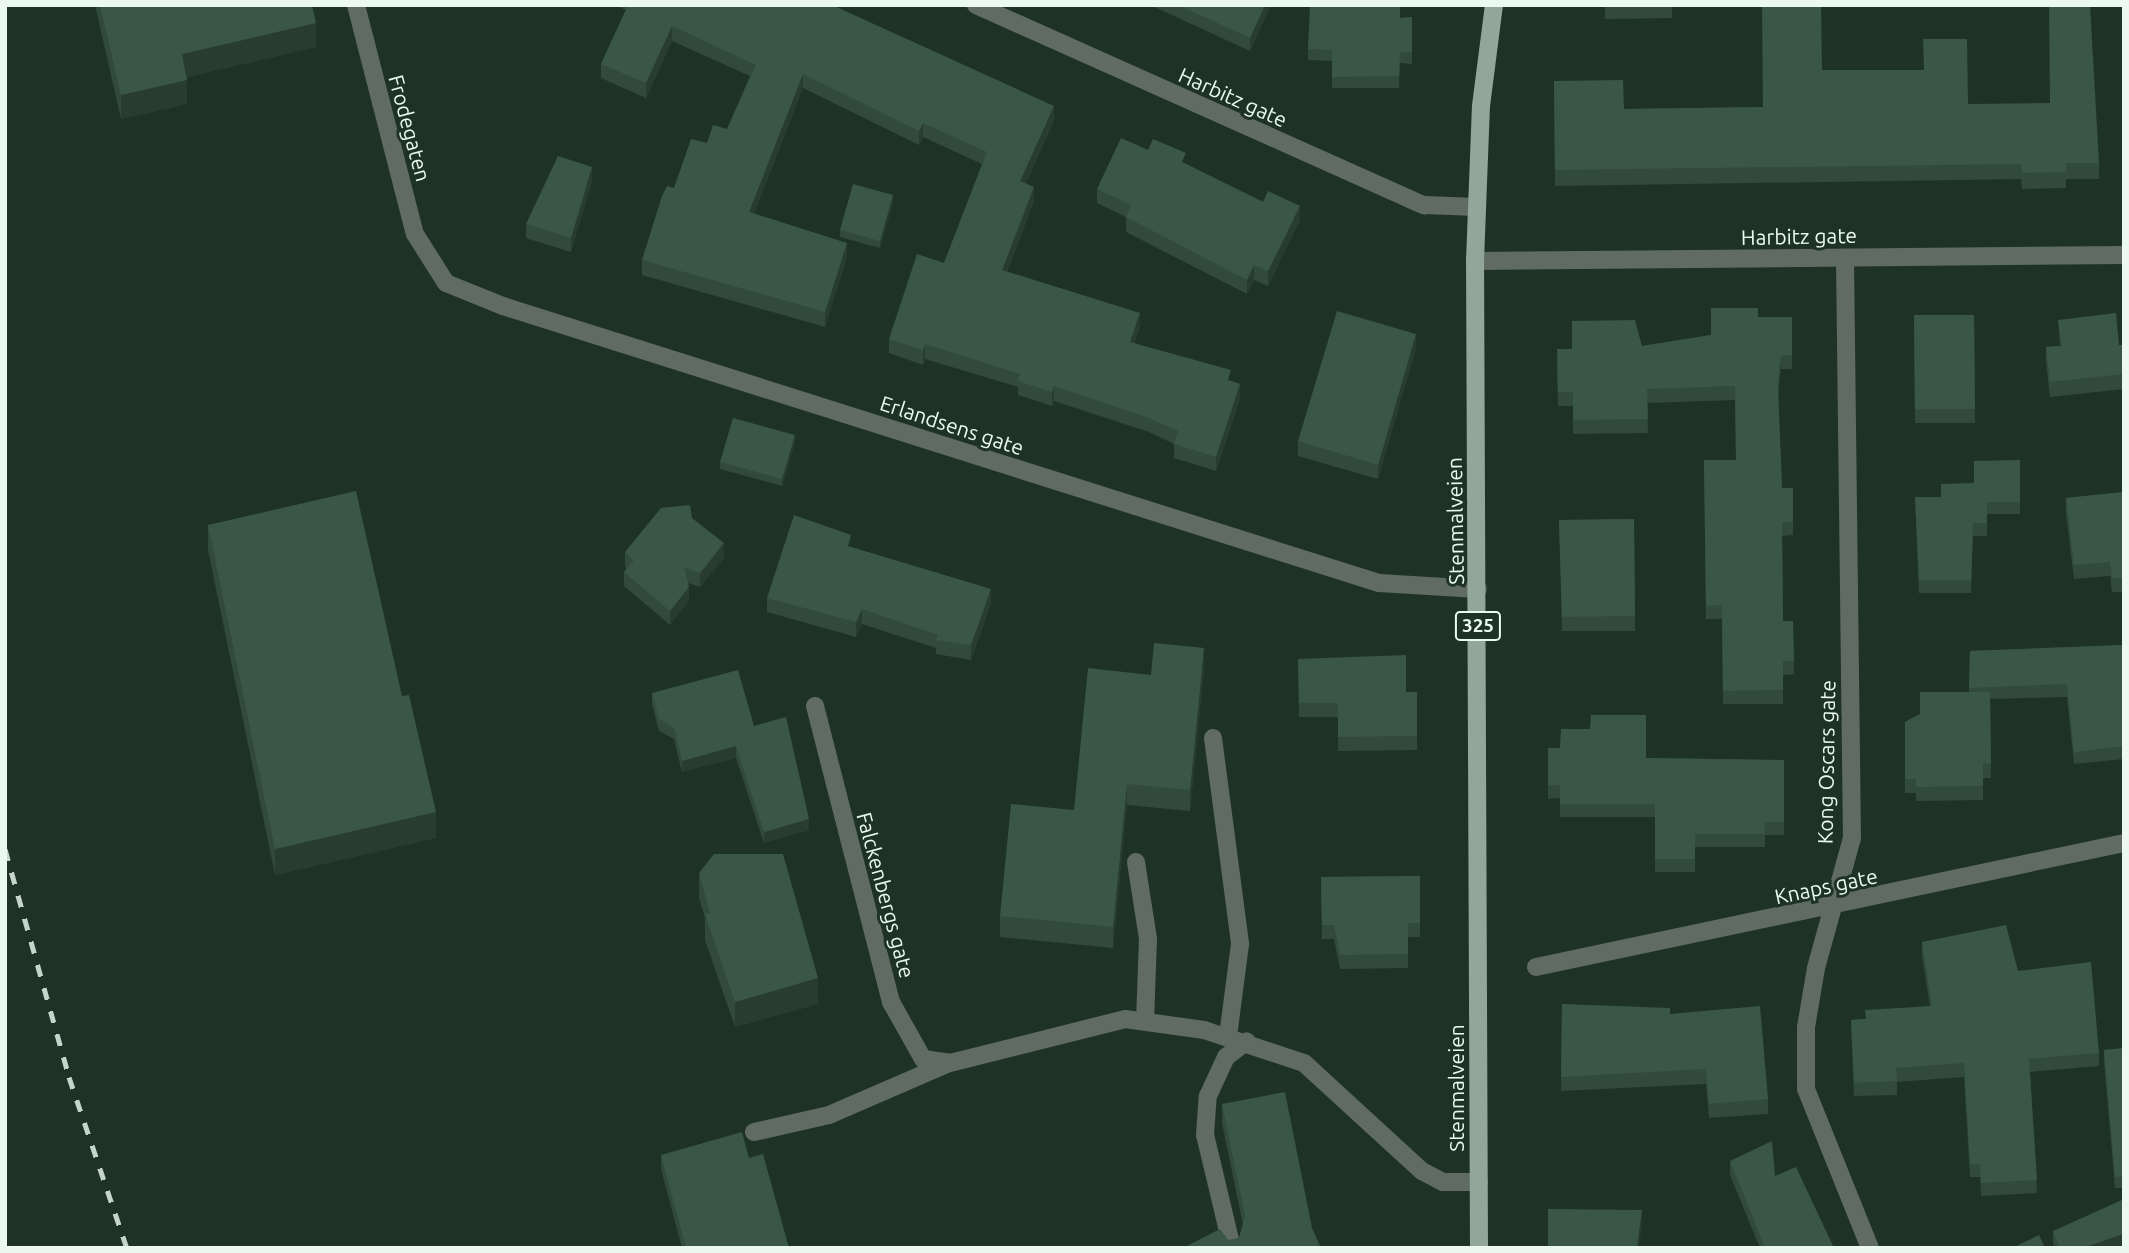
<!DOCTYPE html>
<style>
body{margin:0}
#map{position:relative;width:2129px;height:1253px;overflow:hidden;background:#1e3326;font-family:Ubuntu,sans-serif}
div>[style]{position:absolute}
.service>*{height:18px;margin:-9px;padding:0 9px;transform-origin:9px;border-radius:9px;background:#606b64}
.minor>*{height:18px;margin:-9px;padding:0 9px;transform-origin:9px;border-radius:9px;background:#606b64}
.primary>*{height:18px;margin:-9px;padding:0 9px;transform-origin:9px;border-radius:9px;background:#92a799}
.rail>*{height:5px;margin-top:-2.5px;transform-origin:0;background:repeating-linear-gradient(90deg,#c6d5cb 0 12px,transparent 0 24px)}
.wall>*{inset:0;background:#324a3a}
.shaded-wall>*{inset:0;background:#293c30}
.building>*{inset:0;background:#3a5644}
span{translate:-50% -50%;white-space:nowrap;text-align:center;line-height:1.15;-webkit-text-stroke:6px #1e3326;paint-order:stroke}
.shield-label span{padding:2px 5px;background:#1e3326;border:2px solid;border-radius:5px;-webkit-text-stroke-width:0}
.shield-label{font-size:19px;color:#ecf9f0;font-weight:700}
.street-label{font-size:21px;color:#ecf9f0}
.frame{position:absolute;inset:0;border:7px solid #ecf9f0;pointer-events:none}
</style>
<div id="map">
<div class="service">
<i style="left:1213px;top:738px;width:208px;rotate:82.5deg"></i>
<i style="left:1240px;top:944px;width:93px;rotate:97.4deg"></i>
<i style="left:1136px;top:862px;width:78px;rotate:81.1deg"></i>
<i style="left:1148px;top:939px;width:81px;rotate:92.1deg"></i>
</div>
<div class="minor">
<i style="left:356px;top:5px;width:236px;rotate:75.6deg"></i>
<i style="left:415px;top:234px;width:58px;rotate:57.7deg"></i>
<i style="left:446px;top:283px;width:61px;rotate:22deg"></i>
<i style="left:503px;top:306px;width:919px;rotate:17.55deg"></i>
<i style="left:1379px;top:583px;width:99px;rotate:3.5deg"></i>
<i style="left:976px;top:5px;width:491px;rotate:24.1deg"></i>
<i style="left:1424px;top:205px;width:53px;rotate:2.2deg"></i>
<i style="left:1845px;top:259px;width:579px;rotate:89.31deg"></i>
<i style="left:1852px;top:838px;width:135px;rotate:105.5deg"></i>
<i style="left:1816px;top:968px;width:60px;rotate:99.6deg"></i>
<i style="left:1806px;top:1027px;width:62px;rotate:90deg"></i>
<i style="left:1806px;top:1089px;width:171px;rotate:68.1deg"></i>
<i style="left:1475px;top:261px;width:649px;rotate:-0.53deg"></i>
<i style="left:815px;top:706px;width:306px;rotate:75.6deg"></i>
<i style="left:891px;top:1002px;width:65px;rotate:60.7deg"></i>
<i style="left:923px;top:1059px;width:27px;rotate:8deg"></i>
<i style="left:950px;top:1063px;width:180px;rotate:-14.1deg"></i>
<i style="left:1125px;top:1019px;width:80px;rotate:7.9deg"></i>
<i style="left:1204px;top:1030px;width:105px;rotate:18.3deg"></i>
<i style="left:1304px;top:1063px;width:160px;rotate:42.5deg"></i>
<i style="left:1422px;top:1171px;width:24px;rotate:28deg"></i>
<i style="left:1443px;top:1182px;width:36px"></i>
<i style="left:1536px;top:967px;width:601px;rotate:-11.91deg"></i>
<i style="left:754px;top:1132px;width:77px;rotate:-12.8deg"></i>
<i style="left:829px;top:1115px;width:129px;rotate:-23.4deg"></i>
<i style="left:1232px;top:1248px;width:116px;rotate:-103.4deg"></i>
<i style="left:1205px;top:1135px;width:39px;rotate:-86deg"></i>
<i style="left:1208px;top:1096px;width:43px;rotate:-65.2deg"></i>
<i style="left:1226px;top:1057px;width:26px;rotate:-37deg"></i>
</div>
<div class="primary">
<i style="left:1479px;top:1248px;width:987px;rotate:-90.23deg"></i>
<i style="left:1475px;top:261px;width:155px;rotate:-87.8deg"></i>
<i style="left:1481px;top:106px;width:102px;rotate:-82.7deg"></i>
</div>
<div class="rail">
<i style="left:5px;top:849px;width:237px;rotate:74.3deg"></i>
<i style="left:69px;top:1077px;width:181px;rotate:71.3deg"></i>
</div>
<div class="wall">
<i style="clip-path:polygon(95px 5px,312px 5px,316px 47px,187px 77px,187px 104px,121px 119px)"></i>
<i style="clip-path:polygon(616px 5px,832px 5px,1054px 121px,1026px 183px,1034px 201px,1007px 272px,1140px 327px,1134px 343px,1231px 381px,1240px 399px,1216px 471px,1174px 458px,1174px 444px,1149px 432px,1054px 401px,1052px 406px,1018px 395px,1018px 387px,925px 359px,923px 365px,889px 353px,889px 339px,944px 263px,982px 164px,923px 137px,919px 145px,803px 88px,754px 214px,847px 257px,825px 327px,642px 275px,642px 260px,674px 188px,707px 143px,727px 129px,750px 76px,672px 41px,646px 98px,601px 78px,601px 64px,626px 10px)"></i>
<i style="clip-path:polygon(1150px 5px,1271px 5px,1250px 51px)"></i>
<i style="clip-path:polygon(1605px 5px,1672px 5px,1672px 18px,1605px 19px)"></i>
<i style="clip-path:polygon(1412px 17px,1412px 64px,1400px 63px,1399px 88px,1332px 88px,1332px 61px,1308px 60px,1308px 49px,1400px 18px)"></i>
<i style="clip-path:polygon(1822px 70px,1968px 104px,2099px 163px,2099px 179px,2066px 179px,2066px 188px,2022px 189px,2021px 179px,1555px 186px,1554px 81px,1624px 109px,1763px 107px)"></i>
<i style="clip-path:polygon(1148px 150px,1186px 164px,1300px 220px,1268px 286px,1254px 280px,1247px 294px,1126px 232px,1126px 217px,1097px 203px,1097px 189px)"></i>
<i style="clip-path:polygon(592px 181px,571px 252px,526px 238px,526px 224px)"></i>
<i style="clip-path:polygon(893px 202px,880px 248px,840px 237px,840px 230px)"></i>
<i style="clip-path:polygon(1914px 315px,1974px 315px,1975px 423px,1915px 423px)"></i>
<i style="clip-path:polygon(1758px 317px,1792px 317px,1792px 369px,1781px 369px,1778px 396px,1782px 488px,1793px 488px,1793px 535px,1782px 536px,1783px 621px,1793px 621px,1794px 674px,1783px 675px,1783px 704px,1723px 704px,1722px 619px,1706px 619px,1704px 460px,1736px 460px,1735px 400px,1647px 403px,1648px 433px,1573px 434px,1573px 406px,1558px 406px,1557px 363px,1572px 349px,1642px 346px,1711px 335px)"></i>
<i style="clip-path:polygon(2058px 320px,2119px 345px,2124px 345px,2124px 389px,2050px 397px,2046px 361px,2046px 347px,2060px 346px)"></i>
<i style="clip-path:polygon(1416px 348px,1378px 479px,1298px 456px,1298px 441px)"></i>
<i style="clip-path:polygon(795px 442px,782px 486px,720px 469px,720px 462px)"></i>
<i style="clip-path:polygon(2020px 460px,2020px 514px,1987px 514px,1987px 536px,1973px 536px,1971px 593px,1919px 593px,1915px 497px,1941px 497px,1974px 483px)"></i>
<i style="clip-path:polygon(2124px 492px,2124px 592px,2112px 592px,2110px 576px,2074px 579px,2066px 513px,2066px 498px)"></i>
<i style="clip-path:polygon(692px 518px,724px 558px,700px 587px,688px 583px,689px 601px,670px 625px,624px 586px,624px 572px,627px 568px,625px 567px,625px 552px)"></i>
<i style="clip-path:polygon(1634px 519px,1635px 631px,1562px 631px,1559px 520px)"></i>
<i style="clip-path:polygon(208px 525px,436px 838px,275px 875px,208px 550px)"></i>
<i style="clip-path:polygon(851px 547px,991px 603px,971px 660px,936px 654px,936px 648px,862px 624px,856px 637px,767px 612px,767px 598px)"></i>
<i style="clip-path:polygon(2124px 645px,2124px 759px,2074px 764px,2067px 697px,1990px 699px,1991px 778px,1983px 778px,1983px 800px,1916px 801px,1916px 793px,1905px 793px,1905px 722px,1969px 692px,1970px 651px)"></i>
<i style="clip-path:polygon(1298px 659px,1406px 692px,1417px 692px,1417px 750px,1338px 751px,1338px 717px,1299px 717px)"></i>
<i style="clip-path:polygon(1204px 668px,1190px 811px,1127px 805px,1113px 948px,1000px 937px,1000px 916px,1074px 810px,1151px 675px)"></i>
<i style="clip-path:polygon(652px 693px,754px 726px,809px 830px,764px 843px,736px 758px,682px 772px,674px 739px,659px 731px,652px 704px)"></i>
<i style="clip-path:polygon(1548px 748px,1646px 758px,1784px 760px,1784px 835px,1765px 835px,1765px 847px,1695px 847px,1695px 872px,1655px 872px,1655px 817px,1560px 817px,1560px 798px,1548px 799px)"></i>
<i style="clip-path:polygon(699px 873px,818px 1004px,735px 1027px,705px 940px,705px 918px,699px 898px)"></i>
<i style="clip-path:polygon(1420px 876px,1420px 937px,1408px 937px,1408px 968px,1340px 969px,1334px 939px,1322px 939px,1321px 877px)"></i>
<i style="clip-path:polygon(1922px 942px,2018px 971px,2099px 1053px,2099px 1066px,2030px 1072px,2037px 1193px,1981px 1196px,1980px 1177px,1970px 1177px,1964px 1077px,1897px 1082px,1897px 1095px,1854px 1096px,1851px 1020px,1865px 1019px,1930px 1006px,1922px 955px)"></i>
<i style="clip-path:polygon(1562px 1004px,1670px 1014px,1768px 1099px,1768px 1114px,1709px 1118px,1706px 1084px,1561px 1091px)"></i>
<i style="clip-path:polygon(2124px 1048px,2124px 1188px,2115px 1188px,2104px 1061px,2104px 1050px)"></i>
<i style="clip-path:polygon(1222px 1104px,1312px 1228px,1228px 1240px,1239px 1238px,1243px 1225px,1222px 1123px)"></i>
<i style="clip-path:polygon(661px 1155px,749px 1158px,789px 1248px,682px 1248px,661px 1169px)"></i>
<i style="clip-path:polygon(1730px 1161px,1775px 1176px,1834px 1248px,1760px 1248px,1730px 1175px)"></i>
<i style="clip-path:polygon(2053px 1231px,2124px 1245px,2117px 1248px,2055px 1248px,2053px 1243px)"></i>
</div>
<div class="shaded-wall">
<i style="clip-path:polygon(1265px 5px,1271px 5px,1250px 51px,1250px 38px)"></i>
<i style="clip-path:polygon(316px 23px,316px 47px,182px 78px,182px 54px)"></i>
<i style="clip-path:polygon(672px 26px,672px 41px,646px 98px,646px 83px)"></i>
<i style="clip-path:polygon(803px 74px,803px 88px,749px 227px,749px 212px)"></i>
<i style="clip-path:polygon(187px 80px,187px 104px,121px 119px,121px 95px)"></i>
<i style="clip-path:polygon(1054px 106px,1054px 121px,1020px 196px,1020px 181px)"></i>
<i style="clip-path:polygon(923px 123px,923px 137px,919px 145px,919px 131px)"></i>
<i style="clip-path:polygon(592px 167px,592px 181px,571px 252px,571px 238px)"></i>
<i style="clip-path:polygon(1034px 187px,1034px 201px,1002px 284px,1002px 270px)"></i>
<i style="clip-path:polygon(893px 195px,893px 202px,880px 248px,880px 241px)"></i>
<i style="clip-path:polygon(1300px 206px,1300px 220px,1268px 286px,1268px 271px)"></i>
<i style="clip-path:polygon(847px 243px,847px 257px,825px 327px,825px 312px)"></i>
<i style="clip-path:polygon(1254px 265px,1254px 280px,1247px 294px,1247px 280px)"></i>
<i style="clip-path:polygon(1140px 313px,1140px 327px,1130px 357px,1130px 342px)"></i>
<i style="clip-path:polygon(1416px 334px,1416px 348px,1378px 479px,1378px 465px)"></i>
<i style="clip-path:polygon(925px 344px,925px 359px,923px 365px,923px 350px)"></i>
<i style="clip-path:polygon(1781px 356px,1781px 369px,1778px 399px,1778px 386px)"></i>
<i style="clip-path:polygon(1240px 384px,1240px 399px,1216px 471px,1216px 457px)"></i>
<i style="clip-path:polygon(1054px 386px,1054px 401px,1052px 406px,1052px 392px)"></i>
<i style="clip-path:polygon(795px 435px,795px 442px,782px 486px,782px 479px)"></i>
<i style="clip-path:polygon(724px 543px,724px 558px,700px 587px,700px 573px)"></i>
<i style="clip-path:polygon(689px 587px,689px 601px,670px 625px,670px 611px)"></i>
<i style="clip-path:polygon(991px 589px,991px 603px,971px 660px,971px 645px)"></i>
<i style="clip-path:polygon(862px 609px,862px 624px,856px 637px,856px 622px)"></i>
<i style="clip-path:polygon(1204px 648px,1204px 668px,1190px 811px,1190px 790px)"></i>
<i style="clip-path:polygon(736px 746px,736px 758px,682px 772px,682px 761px)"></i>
<i style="clip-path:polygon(1127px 784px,1127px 805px,1113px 948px,1113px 927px)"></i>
<i style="clip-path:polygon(436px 812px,436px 838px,275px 875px,275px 849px)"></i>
<i style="clip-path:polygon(809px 819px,809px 830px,764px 843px,764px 832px)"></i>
<i style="clip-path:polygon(818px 978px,818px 1004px,735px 1027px,735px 1002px)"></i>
<i style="clip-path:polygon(1642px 1210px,1642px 1225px,1639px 1248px,1637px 1248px)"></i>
<i style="clip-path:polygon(2124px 1234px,2124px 1245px,2117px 1248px,2082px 1248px)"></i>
</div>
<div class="building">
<i style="clip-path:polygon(100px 5px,312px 5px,316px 23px,182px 54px,187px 80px,121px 95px)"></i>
<i style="clip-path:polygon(628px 5px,832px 5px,1054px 106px,1020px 181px,1034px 187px,1002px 270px,1140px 313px,1130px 342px,1231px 370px,1228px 380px,1240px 384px,1216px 457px,1174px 444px,1178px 431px,1149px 418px,1054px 386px,1052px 392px,1018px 381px,1020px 374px,925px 344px,923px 350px,889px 339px,917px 254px,944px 263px,987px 152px,923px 123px,919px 131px,803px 74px,749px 212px,847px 243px,825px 312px,642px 260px,662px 196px,667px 186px,674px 188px,691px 139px,707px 143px,713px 125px,727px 129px,756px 65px,672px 26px,646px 83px,601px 64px)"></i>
<i style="clip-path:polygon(1178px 5px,1265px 5px,1250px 38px)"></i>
<i style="clip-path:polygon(1310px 5px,1400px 5px,1400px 18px,1412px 17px,1412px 52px,1400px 52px,1399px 76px,1332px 77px,1332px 50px,1308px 49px)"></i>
<i style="clip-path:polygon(1605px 5px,1672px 5px,1672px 6px,1605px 7px)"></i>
<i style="clip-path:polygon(1762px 5px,1821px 5px,1822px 70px,1924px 70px,1923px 39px,1967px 39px,1968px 104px,2050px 103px,2049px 5px,2090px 5px,2099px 163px,2066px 163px,2066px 172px,2022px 173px,2021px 164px,1555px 170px,1554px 81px,1623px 80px,1624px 109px,1763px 107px)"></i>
<i style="clip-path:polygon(1121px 138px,1148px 150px,1153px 139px,1186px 153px,1182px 162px,1263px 202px,1268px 191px,1300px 206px,1268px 271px,1254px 265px,1247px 280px,1126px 217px,1131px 205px,1097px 189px)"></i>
<i style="clip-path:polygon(558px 156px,592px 167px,571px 238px,526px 224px)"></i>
<i style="clip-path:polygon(853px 184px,893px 195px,880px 241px,840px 230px)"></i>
<i style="clip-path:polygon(1711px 308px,1758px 308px,1758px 317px,1792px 317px,1792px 355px,1781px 356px,1778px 386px,1782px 488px,1793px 488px,1793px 522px,1782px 522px,1783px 621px,1793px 621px,1794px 661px,1783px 661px,1783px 690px,1723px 691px,1722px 605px,1706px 606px,1704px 460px,1736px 460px,1735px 386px,1647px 389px,1648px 419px,1573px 420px,1573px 392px,1558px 392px,1557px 349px,1572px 349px,1572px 321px,1635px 320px,1642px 346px,1711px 335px)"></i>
<i style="clip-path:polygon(1337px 311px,1416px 334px,1378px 465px,1298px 441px)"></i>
<i style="clip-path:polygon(2116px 313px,2119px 345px,2124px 345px,2124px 374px,2050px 382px,2046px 347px,2062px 346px,2058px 320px)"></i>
<i style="clip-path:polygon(1914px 315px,1974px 315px,1975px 409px,1915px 409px)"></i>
<i style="clip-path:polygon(733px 418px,795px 435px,782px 479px,720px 462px)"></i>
<i style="clip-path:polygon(2020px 460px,2020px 502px,1987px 502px,1987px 523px,1973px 523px,1971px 580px,1919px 580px,1915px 497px,1941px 497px,1941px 484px,1974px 483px,1974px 461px)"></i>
<i style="clip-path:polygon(356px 491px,402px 696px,409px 695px,436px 812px,275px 849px,208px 525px)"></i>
<i style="clip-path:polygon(2124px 492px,2124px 578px,2112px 578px,2110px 562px,2074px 565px,2066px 498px)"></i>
<i style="clip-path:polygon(690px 505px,692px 518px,724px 543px,700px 573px,684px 567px,689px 587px,670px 611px,624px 572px,634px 560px,625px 552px,661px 508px)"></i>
<i style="clip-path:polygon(794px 515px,851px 535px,848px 546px,991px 589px,971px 645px,936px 640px,938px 635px,862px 609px,856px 622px,767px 598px)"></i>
<i style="clip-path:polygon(1634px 519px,1635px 616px,1562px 617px,1559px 520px)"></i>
<i style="clip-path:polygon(1154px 643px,1204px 648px,1190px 790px,1127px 784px,1113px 927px,1000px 916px,1011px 804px,1074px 810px,1088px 668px,1151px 675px)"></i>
<i style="clip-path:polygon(2124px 645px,2124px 746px,2074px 752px,2067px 684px,1969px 688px,1970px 651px)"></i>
<i style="clip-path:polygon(1406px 655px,1406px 692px,1417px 692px,1417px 736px,1338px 737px,1338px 703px,1299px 703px,1298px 659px)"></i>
<i style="clip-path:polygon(738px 670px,754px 726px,786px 717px,809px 819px,764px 832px,736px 746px,682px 761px,674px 728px,659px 719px,652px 693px)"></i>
<i style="clip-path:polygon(1920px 692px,1990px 692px,1991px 764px,1983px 763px,1983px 786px,1916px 787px,1916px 779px,1905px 779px,1905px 722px,1920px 714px)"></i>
<i style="clip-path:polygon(1591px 715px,1646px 715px,1646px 758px,1784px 760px,1784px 822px,1764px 822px,1765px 834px,1695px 834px,1695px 859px,1655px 859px,1655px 804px,1560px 804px,1560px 785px,1548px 785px,1548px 748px,1560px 748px,1561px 729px,1590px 729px)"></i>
<i style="clip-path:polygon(714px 854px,783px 854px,818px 978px,735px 1002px,705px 914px,710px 913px,699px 873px)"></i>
<i style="clip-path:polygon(1420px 876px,1420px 923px,1408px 923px,1408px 954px,1340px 955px,1334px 925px,1322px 925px,1321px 877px)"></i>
<i style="clip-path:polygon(2006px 925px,2018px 971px,2091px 962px,2099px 1053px,2029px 1059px,2037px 1180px,1981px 1183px,1980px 1164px,1970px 1164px,1964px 1063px,1896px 1068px,1897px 1081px,1854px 1083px,1851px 1020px,1866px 1019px,1865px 1010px,1932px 1006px,1922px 942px)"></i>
<i style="clip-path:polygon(1562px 1004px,1670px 1008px,1670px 1014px,1760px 1006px,1768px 1099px,1709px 1104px,1706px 1069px,1561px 1077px)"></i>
<i style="clip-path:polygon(2124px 1048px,2124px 1176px,2115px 1177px,2104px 1050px)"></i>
<i style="clip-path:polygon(1285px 1092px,1312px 1228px,1321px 1248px,1183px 1248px,1220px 1229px,1228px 1240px,1239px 1238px,1245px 1216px,1222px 1104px)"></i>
<i style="clip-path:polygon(742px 1132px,749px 1158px,763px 1154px,789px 1248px,686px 1248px,661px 1155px)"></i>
<i style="clip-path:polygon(1772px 1141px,1775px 1176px,1796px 1167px,1834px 1248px,1765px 1248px,1730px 1161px)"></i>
<i style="clip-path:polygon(2124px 1199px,2124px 1234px,2082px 1248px,2060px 1248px,2053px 1231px)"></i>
<i style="clip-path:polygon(1548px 1209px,1642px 1210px,1637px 1248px,1548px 1248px)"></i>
<i style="clip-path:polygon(2039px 1235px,2045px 1248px,2012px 1248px)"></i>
</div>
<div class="shield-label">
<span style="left:1478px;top:626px">325</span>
</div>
<div class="street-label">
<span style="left:1233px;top:97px;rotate:24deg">Harbitz gate</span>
<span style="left:410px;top:128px;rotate:75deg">Frodegaten</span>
<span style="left:1799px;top:236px;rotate:-1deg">Harbitz gate</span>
<span style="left:952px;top:425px;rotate:18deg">Erlandsens gate</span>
<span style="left:1455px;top:521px;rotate:-91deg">Stenmalveien</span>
<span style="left:1826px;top:762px;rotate:-89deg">Kong Oscars gate</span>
<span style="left:1826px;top:886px;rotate:-12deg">Knaps gate</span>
<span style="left:886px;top:895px;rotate:75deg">Falckenbergs gate</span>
<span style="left:1456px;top:1088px;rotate:-90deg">Stenmalveien</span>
</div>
<div class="frame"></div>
</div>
